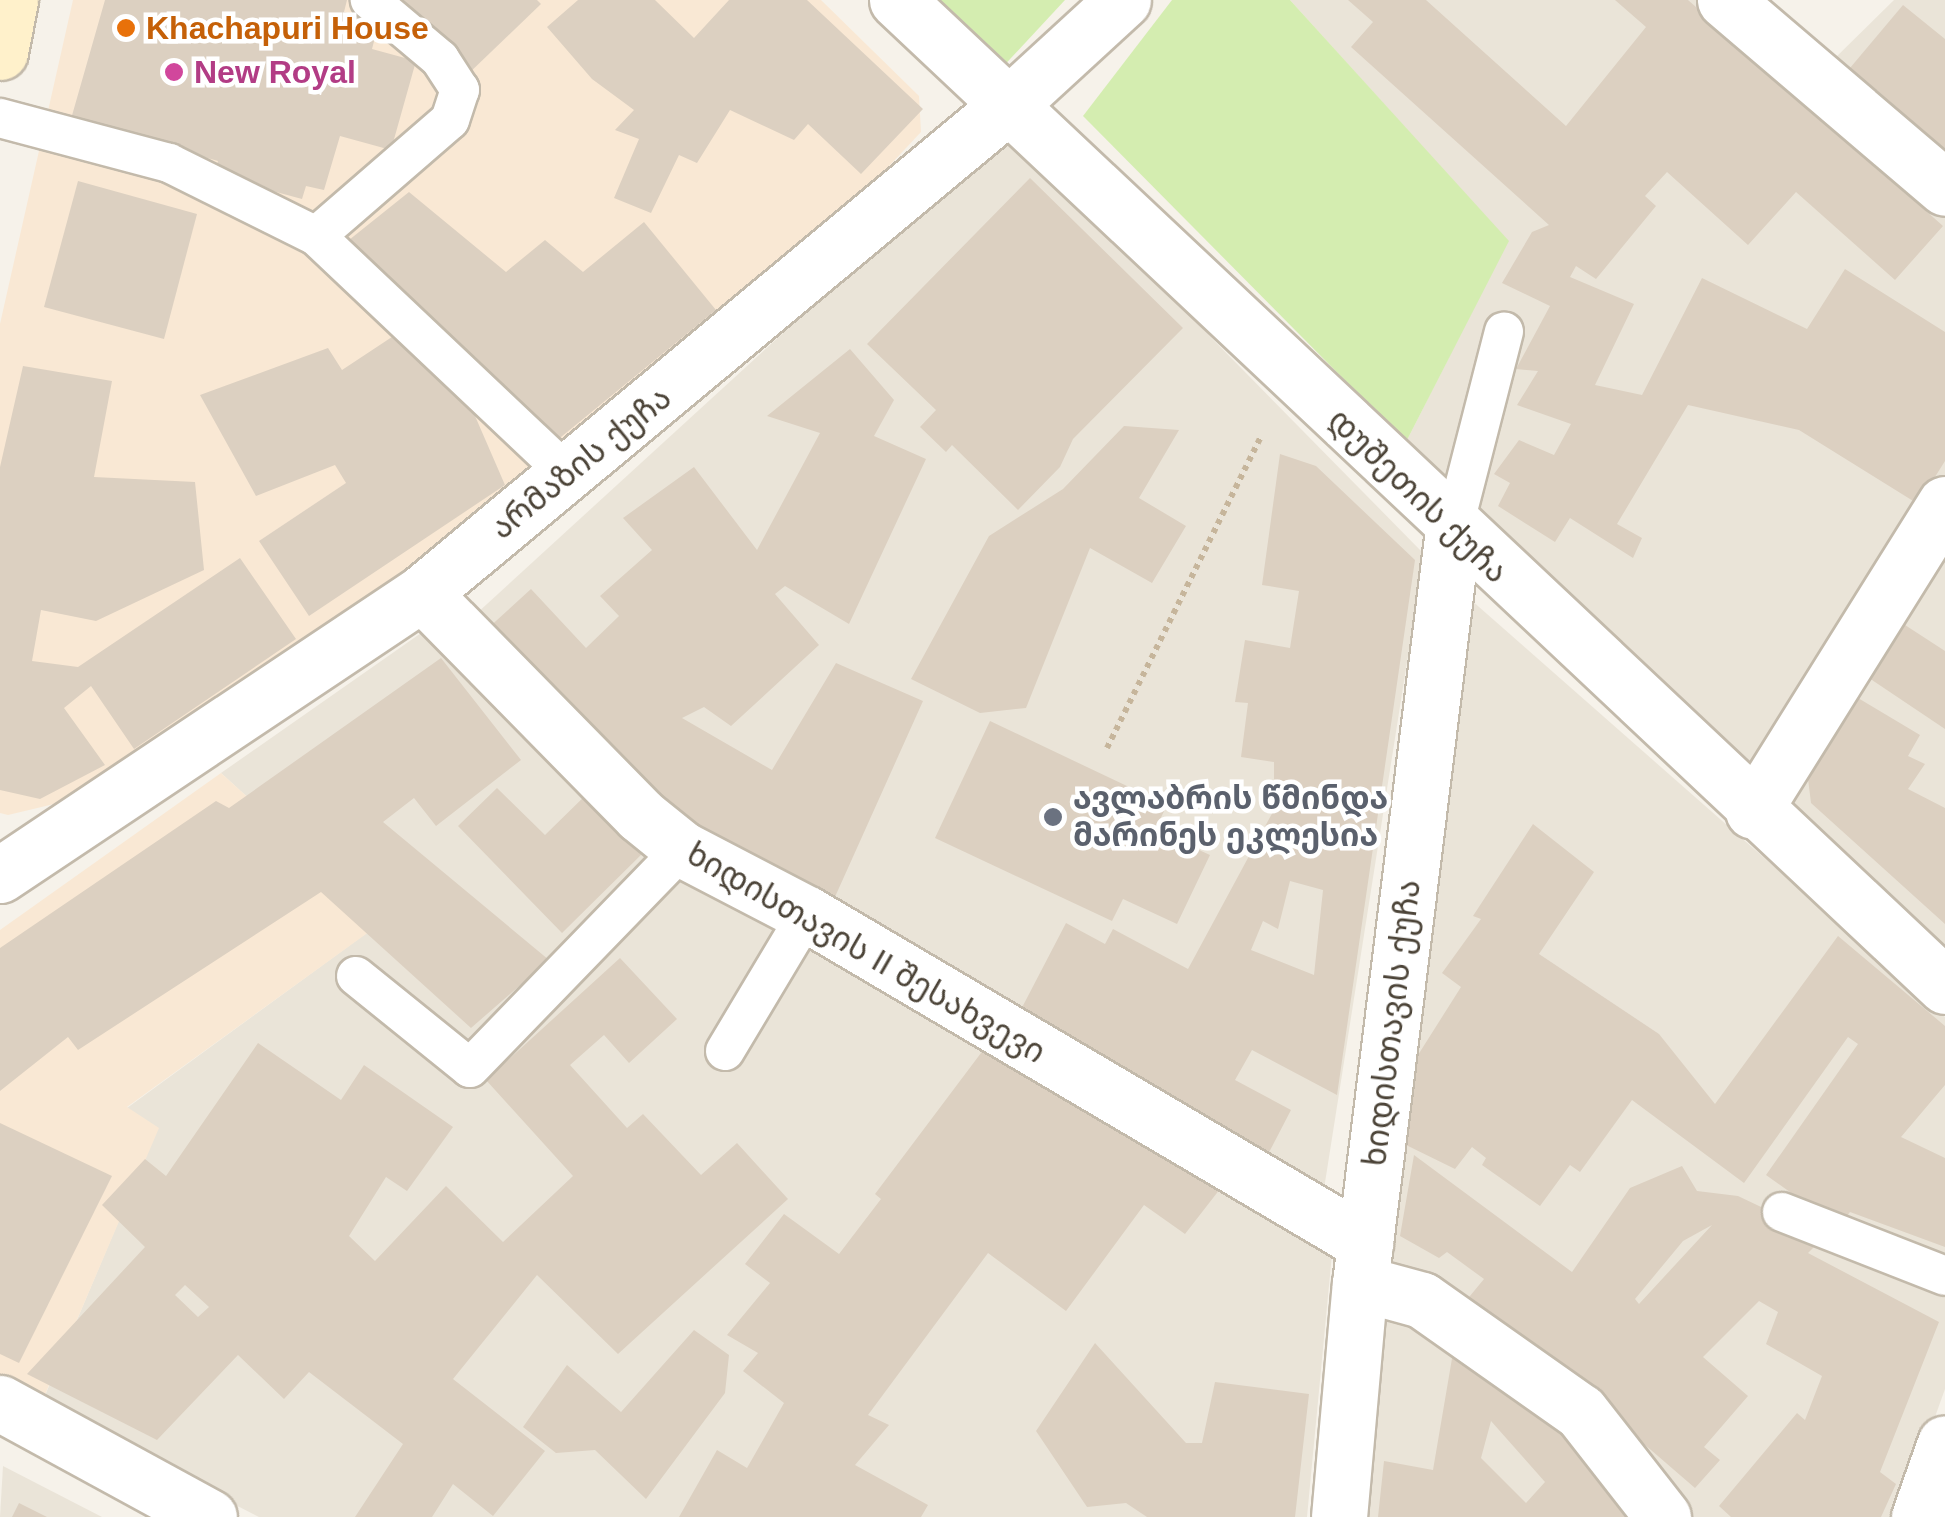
<!DOCTYPE html>
<meta charset="utf-8">
<style>
body{margin:0}
#map{position:relative;width:1945px;height:1517px;overflow:hidden;background:#f6f2ea;font-family:Helvetica,"Noto Sans Georgian",sans-serif}
div>[style]{position:absolute}
.residential>*{inset:0;background:#eae4d8}
.commercial>*{inset:0;background:#f9e8d4}
.green>*{inset:0;background:#d4edb0}
.building>*{inset:0;background:#dcd0c1}
.path>*{height:6px;margin-top:-3px;transform-origin:0;background:repeating-linear-gradient(90deg,#c6b59b 0 5px,transparent 0 10px)}
.roads{filter:drop-shadow(2px 0 #c3baab) drop-shadow(-2px 0 #c3baab) drop-shadow(0 2px #c3baab) drop-shadow(0 -2px #c3baab)}
.lane>*{height:38px;margin:-19px;padding:0 19px;transform-origin:19px;border-radius:19px;background:#fff}
.street>*{height:55px;margin:-27.5px;padding:0 27.5px;transform-origin:27.5px;border-radius:27.5px;background:#fff}
.secondary>*{height:55px;margin:-27.5px;padding:0 27.5px;transform-origin:27.5px;border-radius:27.5px;background:#fff1cb}
.dots>*{width:28px;height:28px;translate:-50% -50%;box-sizing:border-box;border:5px solid #fff;border-radius:50%}
span{translate:-50% -50%;white-space:nowrap;text-align:center;line-height:1.15;-webkit-text-stroke:9px #fff;paint-order:stroke}
.food-label{font-size:32px;color:#c56008;font-weight:700}
.left{translate:0 -50%;text-align:left}
.hotel-label{font-size:32px;color:#b23c85;font-weight:700}
.street-label{font-size:32px;color:#4b4337}
.worship-label{font-size:32px;color:#5b616d;font-weight:700}
</style>
<div id="map">
<div class="residential">
<i style="clip-path:polygon(1290px 0,1718px 0,1945px 188px,1945px 948px,1406px 442px,1508px 241px)"></i>
<i style="clip-path:polygon(1894px 0,1945px 0,1945px 157px,1830px 63px)"></i>
<i style="clip-path:polygon(1006px 129px,1424px 554px,1321px 1208px,632px 803px,464px 625px)"></i>
<i style="clip-path:polygon(1462px 592px,1945px 1017px,1945px 1389px,1899px 1517px,1366px 1517px)"></i>
<i style="clip-path:polygon(424px 631px,1334px 1233px,1307px 1517px,259px 1517px,41px 1405px,158px 1128px,127px 1108px,383px 921px,221px 773px)"></i>
<i style="clip-path:polygon(3px 1466px,102px 1517px,0 1517px)"></i>
</div>
<div class="commercial">
<i style="clip-path:polygon(73px 0,821px 0,919px 96px,921px 132px,788px 274px,412px 574px,96px 794px,8px 815px,0 813px,0 324px)"></i>
<i style="clip-path:polygon(221px 773px,384px 921px,127px 1107px,159px 1128px,41px 1404px,0 1383px,0 930px)"></i>
</div>
<div class="green">
<i style="clip-path:polygon(925px 0,1065px 0,998px 72px)"></i>
<i style="clip-path:polygon(1172px 0,1290px 0,1509px 241px,1406px 442px,1083px 116px)"></i>
</div>
<div class="building">
<i style="clip-path:polygon(105px 0,347px 0,344px 12px,379px 22px,372px 49px,416px 61px,391px 150px,340px 136px,324px 190px,306px 186px,302px 199px,214px 175px,218px 161px,71px 119px)"></i>
<i style="clip-path:polygon(392px 0,537px 0,541px 4px,466px 76px)"></i>
<i style="clip-path:polygon(578px 0,655px 0,694px 38px,729px 0,807px 0,923px 109px,861px 174px,808px 124px,794px 140px,730px 110px,697px 163px,679px 155px,651px 213px,614px 198px,639px 139px,615px 130px,634px 110px,592px 79px,547px 27px)"></i>
<i style="clip-path:polygon(1348px 0,1426px 0,1566px 126px,1646px 27px,1615px 0,1688px 0,1763px 66px,1943px 226px,1895px 280px,1796px 192px,1748px 245px,1667px 172px,1645px 196px,1656px 206px,1596px 279px,1576px 266px,1570px 277px,1634px 304px,1595px 385px,1642px 395px,1702px 278px,1807px 329px,1845px 269px,1945px 332px,1945px 461px,1918px 504px,1799px 430px,1688px 405px,1617px 524px,1642px 538px,1633px 558px,1570px 518px,1555px 542px,1498px 506px,1510px 483px,1494px 474px,1519px 440px,1554px 455px,1571px 424px,1517px 405px,1538px 371px,1516px 369px,1550px 306px,1502px 283px,1532px 232px,1549px 225px,1351px 47px,1373px 22px)"></i>
<i style="clip-path:polygon(1903px 5px,1945px 39px,1945px 149px,1850px 68px)"></i>
<i style="clip-path:polygon(1030px 178px,1183px 328px,1073px 439px,1060px 467px,1018px 510px,952px 445px,946px 452px,920px 427px,936px 410px,867px 344px)"></i>
<i style="clip-path:polygon(78px 181px,197px 214px,164px 339px,44px 307px)"></i>
<i style="clip-path:polygon(409px 192px,506px 272px,545px 240px,583px 272px,644px 222px,716px 310px,550px 446px,477px 359px,344px 244px)"></i>
<i style="clip-path:polygon(401px 331px,472px 409px,505px 485px,309px 616px,259px 541px,346px 483px,335px 465px,256px 496px,200px 395px,328px 348px,342px 370px)"></i>
<i style="clip-path:polygon(850px 349px,894px 400px,874px 436px,926px 459px,849px 624px,785px 586px,775px 594px,819px 645px,731px 726px,704px 707px,682px 718px,772px 770px,836px 663px,923px 701px,830px 908px,649px 804px,486px 630px,531px 589px,586px 648px,619px 616px,600px 596px,652px 550px,623px 518px,694px 467px,757px 550px,820px 433px,767px 416px)"></i>
<i style="clip-path:polygon(23px 366px,112px 381px,94px 477px,195px 482px,204px 570px,96px 621px,41px 610px,32px 661px,78px 667px,240px 558px,296px 639px,134px 749px,91px 686px,64px 708px,105px 765px,40px 799px,0 790px,0 467px)"></i>
<i style="clip-path:polygon(1124px 426px,1179px 430px,1139px 498px,1186px 526px,1152px 583px,1090px 548px,1026px 708px,980px 713px,911px 679px,989px 536px,1063px 489px)"></i>
<i style="clip-path:polygon(evenodd,1280px 454px,1316px 466px,1415px 560px,1337px 1095px,1252px 1050px,1235px 1080px,1291px 1110px,1264px 1162px,1015px 1021px,1066px 923px,1105px 944px,1113px 929px,1188px 969px,1288px 784px,1274px 779px,1274px 762px,1241px 757px,1248px 703px,1235px 702px,1245px 640px,1290px 648px,1299px 591px,1262px 585px,1280px 454px,1290px 881px,1323px 890px,1314px 975px,1251px 950px,1263px 921px,1278px 929px,1290px 881px)"></i>
<i style="clip-path:polygon(1905px 625px,1945px 651px,1945px 729px,1869px 678px)"></i>
<i style="clip-path:polygon(441px 658px,521px 760px,436px 826px,414px 798px,383px 822px,549px 960px,471px 1028px,321px 892px,78px 1050px,68px 1037px,0 1091px,0 948px,216px 801px,229px 808px)"></i>
<i style="clip-path:polygon(1858px 698px,1920px 735px,1908px 756px,1925px 764px,1908px 789px,1945px 808px,1945px 924px,1811px 803px,1807px 771px)"></i>
<i style="clip-path:polygon(990px 721px,1167px 805px,1155px 830px,1210px 855px,1177px 924px,1123px 899px,1112px 921px,935px 838px)"></i>
<i style="clip-path:polygon(497px 788px,545px 835px,592px 789px,649px 847px,562px 933px,458px 826px)"></i>
<i style="clip-path:polygon(1533px 824px,1594px 872px,1539px 954px,1659px 1034px,1715px 1104px,1838px 936px,1945px 1026px,1945px 1085px,1901px 1137px,1945px 1158px,1945px 1247px,1850px 1212px,1839px 1227px,1766px 1175px,1858px 1044px,1848px 1037px,1744px 1183px,1632px 1100px,1580px 1172px,1570px 1165px,1540px 1206px,1482px 1165px,1486px 1158px,1472px 1147px,1455px 1169px,1402px 1143px,1418px 1055px,1461px 987px,1442px 973px,1481px 919px,1473px 916px)"></i>
<i style="clip-path:polygon(evenodd,620px 958px,677px 1019px,629px 1063px,604px 1035px,570px 1065px,627px 1128px,643px 1114px,701px 1175px,737px 1143px,788px 1199px,618px 1354px,537px 1275px,453px 1379px,545px 1451px,493px 1516px,453px 1484px,432px 1517px,355px 1517px,403px 1444px,309px 1372px,284px 1399px,238px 1355px,157px 1440px,27px 1374px,145px 1247px,102px 1205px,145px 1159px,166px 1176px,258px 1043px,341px 1100px,364px 1065px,453px 1127px,407px 1191px,386px 1177px,349px 1236px,375px 1261px,446px 1186px,503px 1242px,573px 1176px,486px 1080px,620px 958px,185px 1285px,209px 1307px,198px 1317px,175px 1295px,185px 1285px)"></i>
<i style="clip-path:polygon(993px 1037px,1227px 1180px,1185px 1234px,1144px 1205px,1066px 1311px,988px 1253px,868px 1415px,889px 1425px,855px 1465px,928px 1505px,921px 1517px,679px 1517px,717px 1450px,747px 1468px,784px 1403px,743px 1371px,758px 1353px,727px 1335px,770px 1283px,745px 1264px,784px 1214px,839px 1254px,881px 1199px,875px 1194px)"></i>
<i style="clip-path:polygon(0 1123px,112px 1176px,19px 1363px,0 1354px)"></i>
<i style="clip-path:polygon(evenodd,1414px 1155px,1572px 1272px,1630px 1188px,1682px 1166px,1697px 1191px,1738px 1196px,1824px 1237px,1808px 1253px,1939px 1322px,1880px 1472px,1896px 1484px,1881px 1517px,1731px 1517px,1719px 1506px,1797px 1413px,1805px 1420px,1822px 1376px,1766px 1344px,1778px 1312px,1759px 1301px,1703px 1357px,1748px 1396px,1704px 1447px,1720px 1460px,1695px 1488px,1644px 1444px,1632px 1464px,1465px 1302px,1484px 1279px,1447px 1252px,1439px 1258px,1400px 1236px,1414px 1155px,1712px 1225px,1639px 1304px,1635px 1299px,1683px 1241px,1712px 1225px)"></i>
<i style="clip-path:polygon(694px 1330px,729px 1355px,725px 1393px,646px 1499px,595px 1450px,556px 1453px,523px 1427px,567px 1365px,621px 1412px)"></i>
<i style="clip-path:polygon(evenodd,1456px 1335px,1533px 1381px,1645px 1517px,1378px 1517px,1384px 1461px,1433px 1470px,1456px 1335px,1491px 1421px,1545px 1482px,1526px 1503px,1481px 1458px,1491px 1421px)"></i>
<i style="clip-path:polygon(1095px 1343px,1186px 1443px,1202px 1443px,1215px 1382px,1309px 1394px,1295px 1517px,1147px 1517px,1126px 1503px,1087px 1507px,1036px 1431px)"></i>
<i style="clip-path:polygon(19px 1503px,47px 1517px,12px 1517px)"></i>
</div>
<div class="path">
<i style="left:1107px;top:748px;width:349px;rotate:-63.7deg"></i>
</div>
<div class="roads">
<div class="lane">
<i style="left:0;top:118px;width:175px;rotate:14.9deg"></i>
<i style="left:169px;top:163px;width:164px;rotate:26.4deg"></i>
<i style="left:316px;top:236px;width:348px;rotate:43.4deg"></i>
<i style="left:316px;top:236px;width:177px;rotate:-40.9deg"></i>
<i style="left:450px;top:120px;width:32px;rotate:-72deg"></i>
<i style="left:460px;top:90px;width:37px;rotate:-123deg"></i>
<i style="left:440px;top:59px;width:92px;rotate:-139.9deg"></i>
<i style="left:1453px;top:530px;width:205px;rotate:-75.6deg"></i>
<i style="left:356px;top:976px;width:146px;rotate:38.9deg"></i>
<i style="left:470px;top:1068px;width:305px;rotate:-45.9deg"></i>
<i style="left:725px;top:1051px;width:160px;rotate:-59.1deg"></i>
<i style="left:1782px;top:1212px;width:175px;rotate:21.4deg"></i>
</div>
<div class="street">
<i style="left:897px;top:0;width:1439px;rotate:43.25deg"></i>
<i style="left:1725px;top:0;width:289px;rotate:40.5deg"></i>
<i style="left:422px;top:593px;width:311px;rotate:45.5deg"></i>
<i style="left:640px;top:815px;width:54px;rotate:39deg"></i>
<i style="left:682px;top:849px;width:141px;rotate:27.5deg"></i>
<i style="left:807px;top:914px;width:648px;rotate:30.52deg"></i>
<i style="left:1753px;top:811px;width:362px;rotate:-58deg"></i>
<i style="left:0;top:875px;width:508px;rotate:-33.75deg"></i>
<i style="left:422px;top:593px;width:766px;rotate:-39.76deg"></i>
<i style="left:1011px;top:103px;width:152px;rotate:-42.6deg"></i>
<i style="left:1360px;top:1283px;width:64px;rotate:15.3deg"></i>
<i style="left:1422px;top:1300px;width:194px;rotate:35.2deg"></i>
<i style="left:1581px;top:1412px;width:133px;rotate:52deg"></i>
<i style="left:0;top:1403px;width:238px;rotate:28.6deg"></i>
<i style="left:1339px;top:1517px;width:235px;rotate:-84.9deg"></i>
<i style="left:1360px;top:1283px;width:759px;rotate:-82.96deg"></i>
<i style="left:1919px;top:1517px;width:78px;rotate:-70.6deg"></i>
</div>
<div class="secondary">
<i style="left:0;top:52px;width:53px;rotate:-79.1deg"></i>
</div>
</div>
<div class="dots">
<i style="left:126px;top:28px;background:#e8710a"></i>
<i style="left:174px;top:72px;background:#d1479c"></i>
<i style="left:1053px;top:817px;background:#6b7280"></i>
</div>
<div class="food-label">
<span class="left" style="left:146px;top:28px">Khachapuri House</span>
</div>
<div class="hotel-label">
<span class="left" style="left:194px;top:72px">New Royal</span>
</div>
<div class="street-label">
<span style="left:581px;top:463px;rotate:-39deg">არმაზის ქუჩა</span>
<span style="left:1418px;top:496px;rotate:44deg">დუშეთის ქუჩა</span>
<span style="left:866px;top:953px;rotate:30deg">ხიდისთავის II შესახვევი</span>
<span style="left:1392px;top:1023px;rotate:-83deg">ხიდისთავის ქუჩა</span>
</div>
<div class="worship-label">
<span class="left" style="left:1073px;top:817px">ავლაბრის წმინდა<br>მარინეს ეკლესია</span>
</div>
</div>
